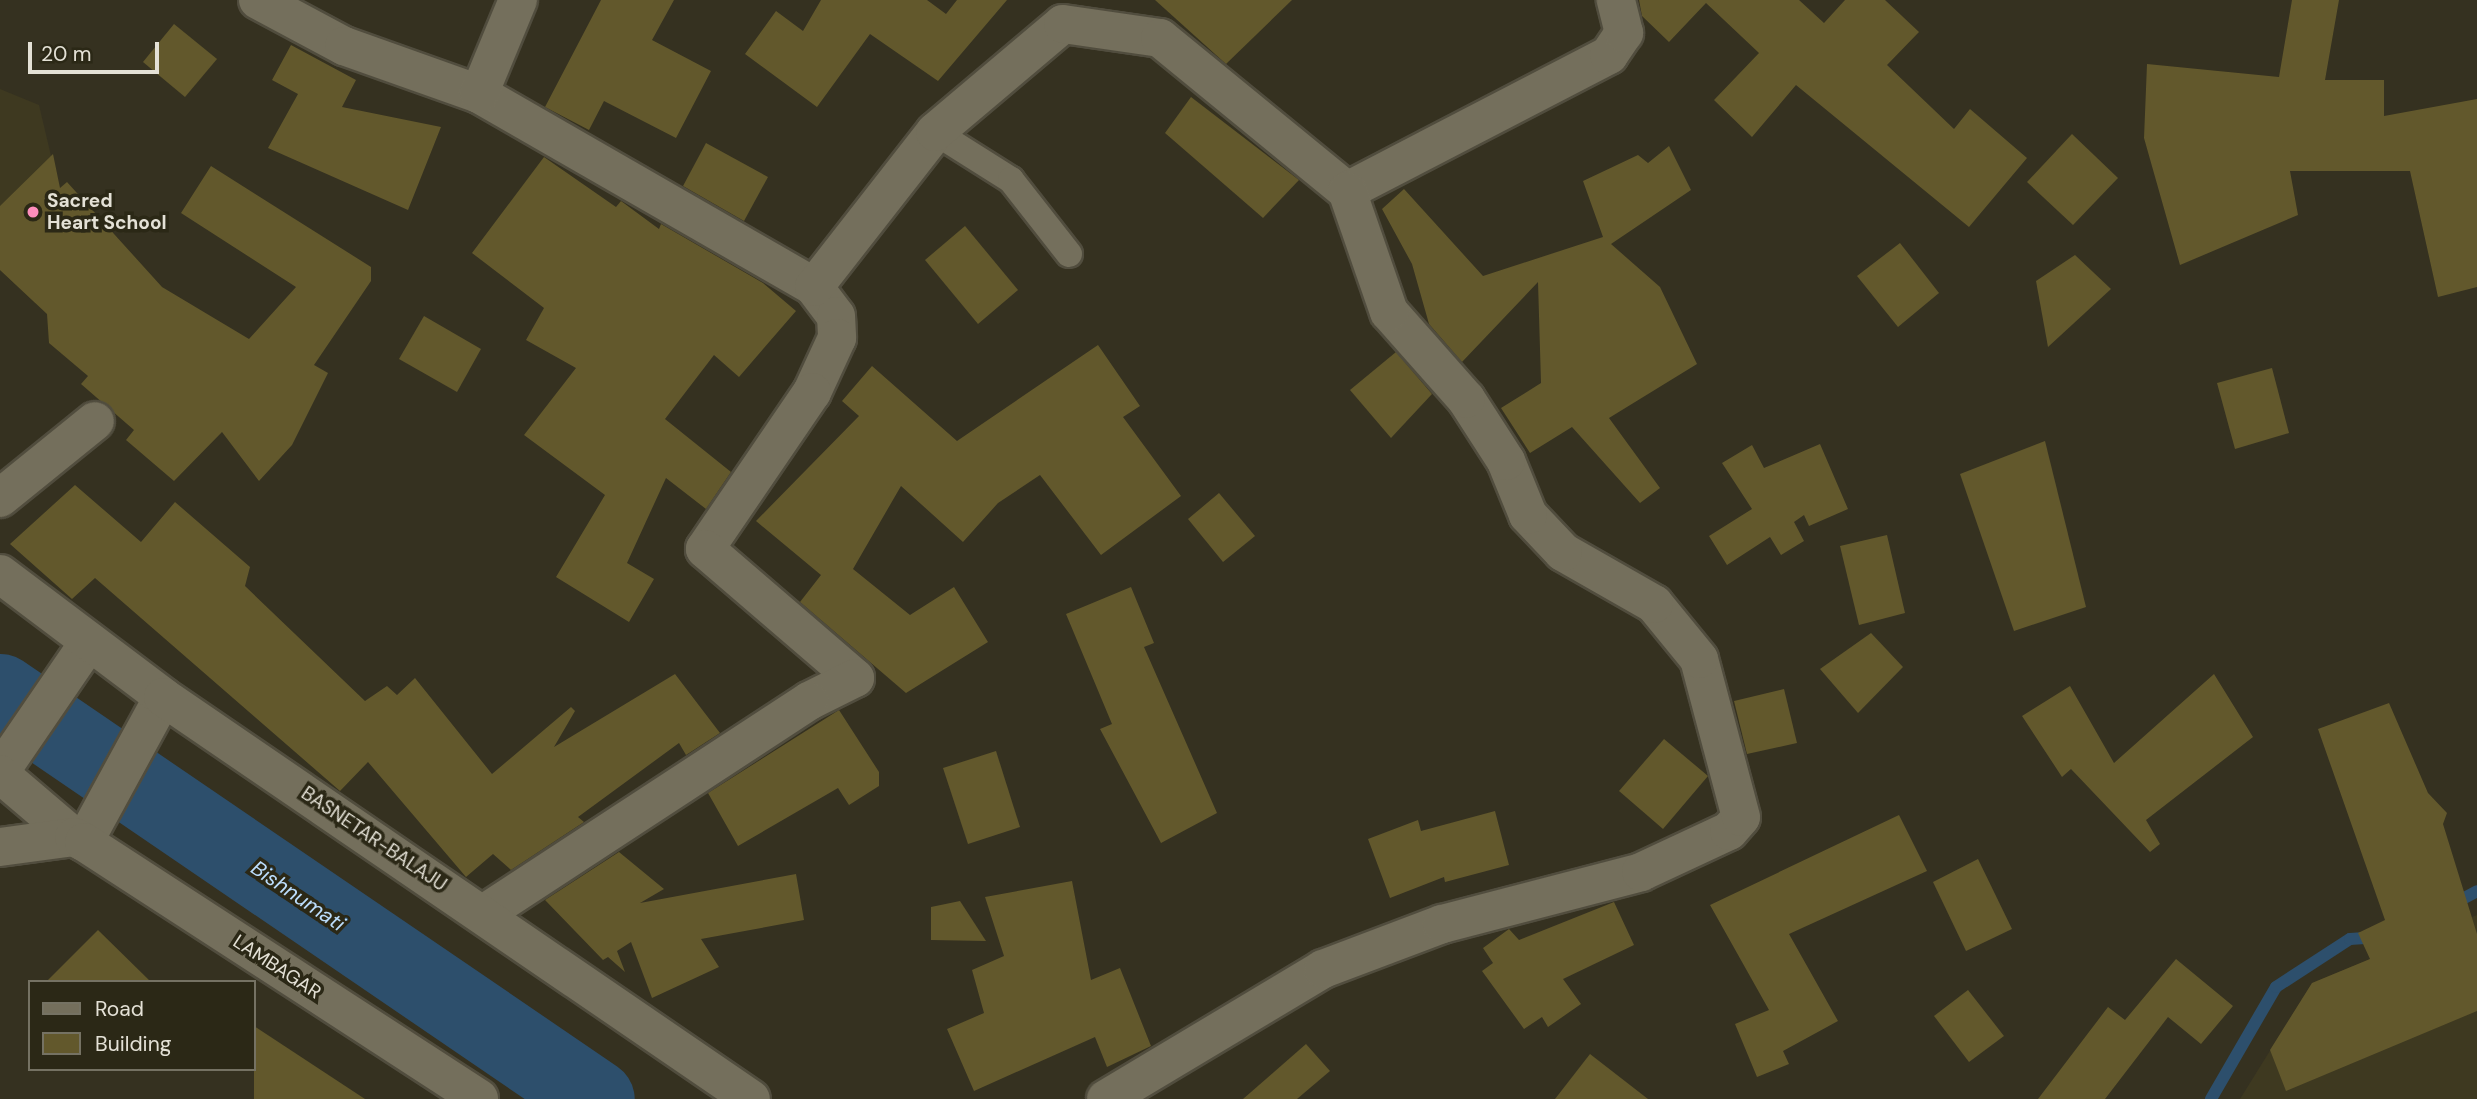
<!DOCTYPE html>
<style>
body{margin:0}
#map{position:relative;width:2477px;height:1099px;overflow:hidden;background:#353120;font-family:"DM Sans",sans-serif}
div>[style]{position:absolute}
.built>*{inset:0;background:#3e3920}
.stream>*{height:12px;margin:-6px;padding:0 6px;transform-origin:6px;border-radius:6px;background:#2d4f6c}
.river>*{height:79px;margin:-39.5px;padding:0 39.5px;transform-origin:39.5px;border-radius:39.5px;background:#2d4f6c}
.building>*{inset:0;background:#62582c}
.roads{filter:drop-shadow(2px 0 #514d3e) drop-shadow(-2px 0 #514d3e) drop-shadow(0 2px #514d3e) drop-shadow(0 -2px #514d3e)}
.lane>*{height:26px;margin:-13px;padding:0 13px;transform-origin:13px;border-radius:13px;background:#746f5c}
.street>*{height:38px;margin:-19px;padding:0 19px;transform-origin:19px;border-radius:19px;background:#746f5c}
.secondary>*{height:38px;margin:-19px;padding:0 19px;transform-origin:19px;border-radius:19px;background:#746f5c}
.dots>*{width:19px;height:19px;translate:-50% -50%;box-sizing:border-box;border:4px solid #2b2816;border-radius:50%}
span{translate:-50% -50%;white-space:nowrap;text-align:center;line-height:1.15;-webkit-text-stroke:7px #2b2816;paint-order:stroke}
.poi-label{font-size:19px;color:#e4e1d6;font-weight:700}
.left{translate:0 -50%;text-align:left}
.street-label{font-size:19px;color:#e4e1d6}
.water-label{font-size:21px;color:#bbddfc;font-style:italic}
.legend{position:absolute;left:28px;top:980px;width:228px;height:91px;box-sizing:border-box;background:#2b2816;border:2px solid #757263;margin:0;padding:9px 12px;list-style:none;font-size:21px;color:#e4e1d6}
.legend li{display:flex;align-items:center;gap:14px;height:35px}
.legend b{width:35px;border:2px solid #757263}
.scale{position:absolute;left:28px;top:42px;width:131px;height:32px;box-sizing:border-box;border:4px solid #e4e1d6;border-top:0;padding-left:9px;font-size:21px;line-height:24px;white-space:nowrap;color:#e4e1d6;-webkit-text-stroke:5px #2b2816;paint-order:stroke}
</style>
<div id="map">
<div class="built">
<i style="clip-path:polygon(0 89px,39px 105px,79px 274px,35px 303px,0 270px)"></i>
<i style="clip-path:polygon(2477px 915px,2477px 1099px,2240px 1099px,2312px 983px)"></i>
</div>
<div class="stream">
<i style="left:2453px;top:904px;width:27px;rotate:-28deg"></i>
<i style="left:2211px;top:1099px;width:129px;rotate:-59.9deg"></i>
<i style="left:2276px;top:987px;width:88px;rotate:-33deg"></i>
<i style="left:2350px;top:939px;width:26px;rotate:-4deg"></i>
</div>
<div class="river">
<i style="left:0;top:693px;width:720px;rotate:34.31deg"></i>
</div>
<div class="building">
<i style="clip-path:polygon(601px 0,674px 0,652px 40px,711px 71px,676px 138px,604px 101px,589px 130px,545px 107px)"></i>
<i style="clip-path:polygon(821px 0,927px 0,946px 14px,957px 0,1007px 0,938px 81px,870px 34px,817px 107px,745px 54px,776px 11px,803px 31px)"></i>
<i style="clip-path:polygon(1155px 0,1292px 0,1226px 64px)"></i>
<i style="clip-path:polygon(1639px 0,1799px 0,1824px 23px,1845px 0,1885px 0,1919px 32px,1887px 65px,1954px 129px,1970px 109px,2027px 158px,1969px 227px,1796px 85px,1752px 137px,1714px 100px,1759px 53px,1706px 3px,1669px 42px,1642px 16px)"></i>
<i style="clip-path:polygon(2292px 0,2339px 0,2325px 80px,2384px 80px,2384px 116px,2477px 99px,2477px 287px,2438px 297px,2410px 171px,2290px 171px,2298px 215px,2180px 265px,2144px 138px,2147px 64px,2279px 77px)"></i>
<i style="clip-path:polygon(174px 24px,217px 59px,185px 97px,143px 62px)"></i>
<i style="clip-path:polygon(291px 45px,356px 80px,342px 107px,441px 127px,408px 210px,268px 148px,298px 94px,272px 80px)"></i>
<i style="clip-path:polygon(1191px 97px,1299px 180px,1263px 218px,1165px 133px)"></i>
<i style="clip-path:polygon(2072px 134px,2118px 178px,2073px 225px,2027px 182px)"></i>
<i style="clip-path:polygon(706px 143px,768px 177px,744px 221px,683px 186px)"></i>
<i style="clip-path:polygon(1669px 146px,1691px 190px,1611px 244px,1660px 287px,1697px 364px,1609px 418px,1660px 488px,1640px 503px,1572px 427px,1530px 453px,1501px 408px,1541px 383px,1538px 282px,1462px 362px,1429px 324px,1412px 264px,1382px 209px,1404px 189px,1483px 276px,1603px 237px,1583px 181px,1638px 155px,1648px 163px)"></i>
<i style="clip-path:polygon(53px 154px,60px 188px,67px 182px,162px 287px,249px 339px,296px 287px,181px 213px,211px 166px,371px 267px,371px 281px,314px 365px,328px 373px,292px 445px,259px 481px,222px 432px,174px 481px,126px 440px,134px 430px,81px 384px,88px 376px,49px 343px,47px 314px,0 270px,0 206px)"></i>
<i style="clip-path:polygon(544px 157px,616px 207px,621px 201px,659px 229px,661px 224px,763px 283px,796px 311px,739px 377px,714px 355px,665px 419px,731px 472px,706px 509px,666px 478px,627px 563px,654px 579px,629px 622px,556px 577px,605px 495px,524px 435px,576px 368px,526px 340px,544px 308px,472px 253px)"></i>
<i style="clip-path:polygon(965px 226px,1018px 290px,978px 324px,925px 260px)"></i>
<i style="clip-path:polygon(1900px 243px,1939px 293px,1898px 327px,1857px 276px)"></i>
<i style="clip-path:polygon(2075px 255px,2111px 289px,2048px 347px,2036px 281px)"></i>
<i style="clip-path:polygon(424px 316px,481px 349px,457px 392px,399px 359px)"></i>
<i style="clip-path:polygon(1098px 345px,1140px 406px,1123px 417px,1181px 496px,1101px 555px,1040px 475px,998px 503px,963px 542px,901px 486px,853px 569px,910px 615px,954px 587px,988px 642px,906px 693px,800px 602px,821px 575px,756px 521px,859px 416px,842px 401px,872px 366px,957px 441px)"></i>
<i style="clip-path:polygon(1396px 352px,1432px 394px,1391px 438px,1350px 390px)"></i>
<i style="clip-path:polygon(2272px 368px,2289px 433px,2235px 449px,2217px 383px)"></i>
<i style="clip-path:polygon(2045px 441px,2086px 607px,2014px 631px,1960px 474px)"></i>
<i style="clip-path:polygon(1820px 444px,1848px 509px,1809px 526px,1804px 515px,1794px 522px,1804px 541px,1781px 555px,1770px 537px,1727px 565px,1709px 536px,1752px 509px,1722px 463px,1752px 445px,1764px 468px)"></i>
<i style="clip-path:polygon(75px 485px,141px 542px,175px 502px,250px 567px,245px 586px,365px 701px,387px 686px,397px 695px,415px 678px,492px 774px,571px 707px,575px 711px,554px 747px,675px 674px,720px 733px,686px 755px,679px 743px,578px 817px,584px 822px,511px 870px,493px 854px,466px 877px,368px 762px,340px 791px,95px 578px,72px 599px,10px 544px)"></i>
<i style="clip-path:polygon(1219px 493px,1255px 536px,1223px 562px,1188px 519px)"></i>
<i style="clip-path:polygon(1887px 535px,1905px 613px,1859px 625px,1840px 546px)"></i>
<i style="clip-path:polygon(1131px 587px,1154px 643px,1144px 647px,1217px 813px,1161px 843px,1100px 729px,1112px 724px,1066px 614px)"></i>
<i style="clip-path:polygon(1871px 633px,1903px 667px,1858px 713px,1820px 669px)"></i>
<i style="clip-path:polygon(2214px 674px,2253px 737px,2146px 820px,2160px 844px,2150px 852px,2071px 769px,2062px 777px,2022px 716px,2070px 686px,2114px 763px)"></i>
<i style="clip-path:polygon(1784px 689px,1797px 743px,1747px 754px,1734px 701px)"></i>
<i style="clip-path:polygon(2389px 703px,2428px 793px,2447px 813px,2443px 824px,2477px 934px,2477px 1011px,2286px 1091px,2270px 1050px,2312px 983px,2370px 959px,2358px 933px,2385px 920px,2318px 729px)"></i>
<i style="clip-path:polygon(839px 710px,879px 772px,879px 786px,849px 805px,838px 788px,738px 846px,708px 793px)"></i>
<i style="clip-path:polygon(1664px 739px,1708px 776px,1663px 829px,1619px 791px)"></i>
<i style="clip-path:polygon(996px 751px,1020px 827px,968px 844px,943px 768px)"></i>
<i style="clip-path:polygon(1495px 811px,1509px 865px,1445px 882px,1444px 877px,1390px 898px,1368px 839px,1418px 820px,1421px 831px)"></i>
<i style="clip-path:polygon(1899px 815px,1927px 871px,1789px 934px,1838px 1021px,1783px 1051px,1789px 1064px,1757px 1077px,1735px 1024px,1769px 1010px,1710px 905px)"></i>
<i style="clip-path:polygon(619px 852px,664px 889px,640px 903px,796px 874px,804px 920px,701px 939px,719px 967px,652px 998px,631px 942px,617px 951px,625px 972px,608px 957px,603px 960px,545px 900px)"></i>
<i style="clip-path:polygon(1978px 859px,2012px 929px,1966px 951px,1933px 882px)"></i>
<i style="clip-path:polygon(1072px 881px,1091px 980px,1120px 968px,1151px 1046px,1107px 1067px,1095px 1037px,974px 1091px,947px 1029px,984px 1013px,972px 970px,1004px 956px,985px 897px)"></i>
<i style="clip-path:polygon(960px 901px,986px 941px,931px 940px,931px 907px)"></i>
<i style="clip-path:polygon(1614px 902px,1634px 945px,1563px 979px,1581px 1004px,1548px 1027px,1542px 1017px,1524px 1029px,1482px 971px,1493px 963px,1483px 948px,1509px 929px,1519px 940px)"></i>
<i style="clip-path:polygon(98px 930px,151px 982px,46px 982px)"></i>
<i style="clip-path:polygon(2176px 959px,2233px 1006px,2201px 1044px,2168px 1017px,2105px 1099px,2038px 1099px,2108px 1007px,2125px 1020px)"></i>
<i style="clip-path:polygon(1968px 990px,2004px 1036px,1969px 1062px,1934px 1016px)"></i>
<i style="clip-path:polygon(254px 1026px,365px 1099px,254px 1099px)"></i>
<i style="clip-path:polygon(1306px 1044px,1330px 1071px,1297px 1099px,1243px 1099px)"></i>
<i style="clip-path:polygon(1590px 1054px,1648px 1099px,1555px 1099px)"></i>
</div>
<div class="roads">
<div class="lane">
<i style="left:935px;top:132px;width:90px;rotate:32.3deg"></i>
<i style="left:1011px;top:180px;width:94px;rotate:51.9deg"></i>
</div>
<div class="street">
<i style="left:258px;top:0;width:98px;rotate:28.1deg"></i>
<i style="left:344px;top:46px;width:143px;rotate:19.6deg"></i>
<i style="left:479px;top:94px;width:387px;rotate:29.9deg"></i>
<i style="left:814px;top:287px;width:36px;rotate:53deg"></i>
<i style="left:836px;top:316px;width:22px;rotate:87deg"></i>
<i style="left:837px;top:338px;width:60px;rotate:114.8deg"></i>
<i style="left:812px;top:392px;width:190px;rotate:124.3deg"></i>
<i style="left:705px;top:549px;width:198px;rotate:40.7deg"></i>
<i style="left:855px;top:678px;width:51px;rotate:153.4deg"></i>
<i style="left:809px;top:701px;width:389px;rotate:146.8deg"></i>
<i style="left:479px;top:94px;width:102px;rotate:-67.5deg"></i>
<i style="left:814px;top:287px;width:197px;rotate:-52deg"></i>
<i style="left:935px;top:132px;width:167px;rotate:-40.2deg"></i>
<i style="left:1063px;top:24px;width:98px;rotate:8.2deg"></i>
<i style="left:1160px;top:38px;width:242px;rotate:39.3deg"></i>
<i style="left:1347px;top:191px;width:295px;rotate:-27.4deg"></i>
<i style="left:1609px;top:55px;width:27px;rotate:-56deg"></i>
<i style="left:1624px;top:33px;width:34px;rotate:-104deg"></i>
<i style="left:0;top:498px;width:122px;rotate:-39deg"></i>
<i style="left:0;top:772px;width:158px;rotate:-55.6deg"></i>
<i style="left:0;top:774px;width:97px;rotate:40.4deg"></i>
<i style="left:84px;top:842px;width:165px;rotate:-61.4deg"></i>
<i style="left:1106px;top:1099px;width:253px;rotate:-30.9deg"></i>
<i style="left:1323px;top:969px;width:127px;rotate:-20.7deg"></i>
<i style="left:1442px;top:924px;width:206px;rotate:-14.6deg"></i>
<i style="left:1641px;top:872px;width:97px;rotate:-25deg"></i>
<i style="left:1729px;top:831px;width:18px;rotate:-49deg"></i>
<i style="left:1741px;top:817px;width:163px;rotate:-104.9deg"></i>
<i style="left:1699px;top:659px;width:71px;rotate:-129.3deg"></i>
<i style="left:1654px;top:604px;width:105px;rotate:-150.3deg"></i>
<i style="left:1563px;top:552px;width:51px;rotate:-133.4deg"></i>
<i style="left:1528px;top:515px;width:58px;rotate:-112.2deg"></i>
<i style="left:1506px;top:461px;width:74px;rotate:-122.8deg"></i>
<i style="left:1466px;top:399px;width:116px;rotate:-131.5deg"></i>
<i style="left:1389px;top:312px;width:128px;rotate:-109.1deg"></i>
</div>
<div class="secondary">
<i style="left:0;top:574px;width:204px;rotate:37deg"></i>
<i style="left:163px;top:697px;width:712px;rotate:34.36deg"></i>
<i style="left:0;top:847px;width:75px;rotate:-7.7deg"></i>
<i style="left:74px;top:837px;width:11px;rotate:27deg"></i>
<i style="left:84px;top:842px;width:471px;rotate:33deg"></i>
</div>
</div>
<div class="dots">
<i style="left:33px;top:212px;background:#fe8ebd"></i>
</div>
<div class="poi-label">
<span class="left" style="left:47px;top:212px">Sacred<br>Heart School</span>
</div>
<div class="street-label">
<span style="left:374px;top:839px;rotate:34deg">BASNETAR-BALAJU</span>
<span style="left:277px;top:967px;rotate:33deg">LAMBAGAR</span>
</div>
<div class="water-label">
<span style="left:298px;top:896px;rotate:34deg">Bishnumati</span>
</div>
<ul class="legend">
<li><b style="height:9px;background:#746f5c"></b>Road</li>
<li><b style="height:19px;background:#62582c"></b>Building</li>
</ul>
<div class="scale">20 m</div>
</div>
